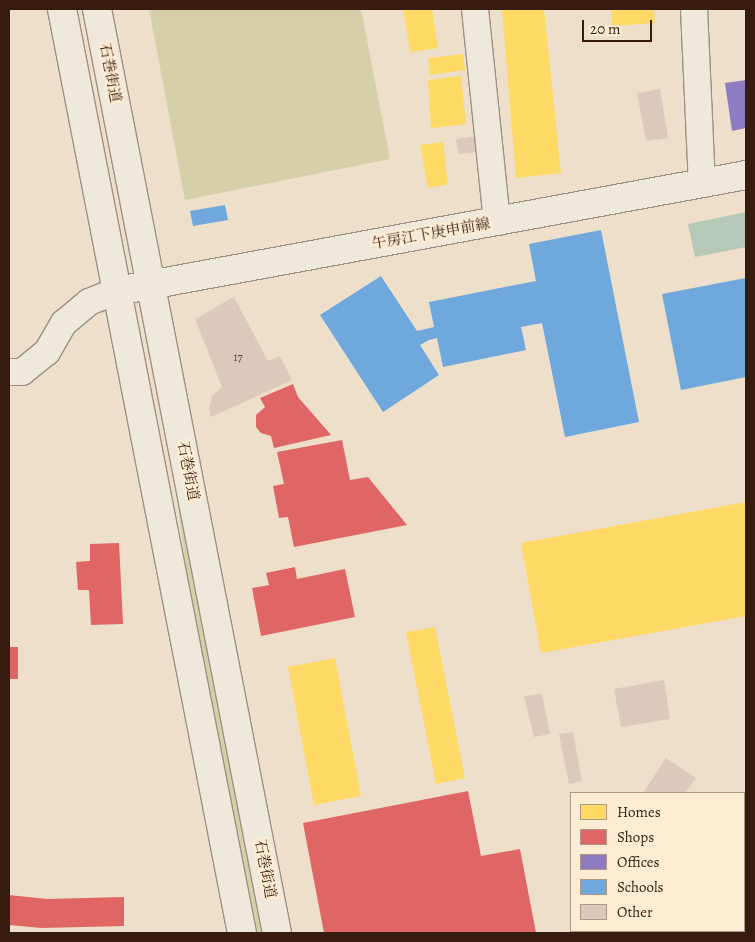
<!DOCTYPE html>
<meta charset="utf-8">
<style>
body{margin:0}
#map{position:relative;width:755px;height:942px;overflow:hidden;background:#eddfca;font-family:Alegreya,"Noto Serif JP",serif}
div>[style]{position:absolute}
.green>*{inset:0;background:#d5d0aa}
.water>*{inset:0;background:#b6c8b8}
.homes>*{inset:0;background:#ffd966}
.shops>*{inset:0;background:#e06666}
.offices>*{inset:0;background:#8e7cc3}
.schools>*{inset:0;background:#6fa8dc}
.building>*{inset:0;background:#dcc9bb}
.roads{filter:drop-shadow(1px 0 #9c9083) drop-shadow(-1px 0 #9c9083) drop-shadow(0 1px #9c9083) drop-shadow(0 -1px #9c9083)}
.minor>*{height:26px;margin:-13px;padding:0 13px;transform-origin:13px;border-radius:13px;background:#efe8dd}
.tertiary>*{height:28px;margin:-14px;padding:0 14px;transform-origin:14px;border-radius:14px;background:#efe8dd}
span{translate:-50% -50%;white-space:nowrap;text-align:center;line-height:1.15;-webkit-text-stroke:5px #fcecd3;paint-order:stroke}
.number-label{font-size:12px;color:#61483a}
.number-label span{-webkit-text-stroke-width:0}
.street-label{font-size:15px;color:#371b0e}
.frame{position:absolute;inset:0;border:10px solid #371b0e;pointer-events:none}
.legend{position:absolute;left:570px;top:792px;width:175px;height:140px;box-sizing:border-box;background:#fcecd3;border:1px solid #ad9884;margin:0;padding:6px 9px;list-style:none;font-size:15px;color:#371b0e}
.legend li{display:flex;align-items:center;gap:10px;height:25px}
.legend b{width:25px;border:1px solid #ad9884}
.scale{position:absolute;left:582px;top:20px;width:70px;height:22px;box-sizing:border-box;border:2px solid #371b0e;border-top:0;padding-left:6px;font-size:15px;line-height:18px;white-space:nowrap;color:#371b0e;-webkit-text-stroke:4px #fcecd3;paint-order:stroke}
</style>
<div id="map">
<div class="green">
<i style="clip-path:polygon(149px 9px,361px 9px,390px 159px,185px 200px)"></i>
<i style="clip-path:polygon(174px 477px,180px 477px,264px 933px,256px 933px,191px 607px)"></i>
</div>
<div class="water">
<i style="clip-path:polygon(746px 212px,746px 247px,695px 257px,688px 224px)"></i>
</div>
<div class="homes">
<i style="clip-path:polygon(403px 9px,432px 9px,438px 48px,410px 52px)"></i>
<i style="clip-path:polygon(502px 9px,544px 9px,561px 173px,516px 178px)"></i>
<i style="clip-path:polygon(611px 9px,654px 9px,655px 23px,612px 26px)"></i>
<i style="clip-path:polygon(463px 54px,465px 70px,430px 75px,428px 58px)"></i>
<i style="clip-path:polygon(461px 76px,466px 124px,431px 128px,428px 80px)"></i>
<i style="clip-path:polygon(443px 142px,448px 184px,428px 188px,420px 145px)"></i>
<i style="clip-path:polygon(746px 502px,746px 616px,541px 653px,521px 543px)"></i>
<i style="clip-path:polygon(435px 627px,465px 778px,436px 784px,406px 632px)"></i>
<i style="clip-path:polygon(335px 658px,361px 796px,314px 805px,288px 667px)"></i>
</div>
<div class="shops">
<i style="clip-path:polygon(293px 384px,298px 397px,331px 435px,274px 448px,271px 436px,261px 433px,256px 427px,256px 415px,265px 407px,260px 398px)"></i>
<i style="clip-path:polygon(342px 440px,350px 480px,368px 477px,407px 525px,294px 547px,288px 517px,279px 518px,273px 486px,284px 484px,277px 452px)"></i>
<i style="clip-path:polygon(119px 543px,123px 624px,91px 625px,89px 590px,78px 590px,76px 562px,90px 561px,90px 544px)"></i>
<i style="clip-path:polygon(295px 567px,297px 579px,345px 569px,355px 617px,261px 636px,252px 588px,269px 585px,266px 573px)"></i>
<i style="clip-path:polygon(9px 647px,18px 647px,18px 679px,9px 679px)"></i>
<i style="clip-path:polygon(468px 791px,481px 856px,520px 849px,536px 933px,324px 933px,303px 823px)"></i>
<i style="clip-path:polygon(9px 895px,47px 899px,124px 897px,124px 926px,42px 928px,9px 925px)"></i>
</div>
<div class="offices">
<i style="clip-path:polygon(746px 80px,746px 128px,732px 131px,725px 83px)"></i>
</div>
<div class="schools">
<i style="clip-path:polygon(225px 205px,228px 220px,193px 226px,190px 211px)"></i>
<i style="clip-path:polygon(601px 230px,639px 422px,565px 437px,542px 323px,521px 327px,526px 350px,443px 367px,437px 338px,429px 340px,420px 345px,439px 375px,383px 412px,320px 315px,381px 276px,417px 331px,434px 327px,429px 302px,536px 281px,529px 244px)"></i>
<i style="clip-path:polygon(746px 278px,746px 377px,681px 390px,662px 294px)"></i>
</div>
<div class="building">
<i style="clip-path:polygon(660px 89px,668px 138px,646px 141px,637px 93px)"></i>
<i style="clip-path:polygon(477px 136px,479px 152px,459px 154px,456px 139px)"></i>
<i style="clip-path:polygon(234px 297px,268px 361px,280px 356px,292px 380px,211px 417px,209px 409px,212px 396px,222px 387px,195px 319px)"></i>
<i style="clip-path:polygon(664px 680px,670px 719px,621px 727px,614px 689px)"></i>
<i style="clip-path:polygon(542px 694px,550px 734px,534px 737px,524px 696px)"></i>
<i style="clip-path:polygon(573px 732px,582px 781px,569px 784px,559px 734px)"></i>
<i style="clip-path:polygon(666px 758px,696px 778px,685px 793px,643px 793px)"></i>
<i style="clip-path:polygon(604px 931px,645px 931px,646px 933px,604px 933px)"></i>
</div>
<div class="roads">
<div class="minor">
<i style="left:475px;top:9px;width:214px;rotate:84.1deg"></i>
<i style="left:694px;top:9px;width:174px;rotate:87.4deg"></i>
<i style="left:9px;top:372px;width:13px"></i>
<i style="left:22px;top:372px;width:32px;rotate:-39deg"></i>
<i style="left:47px;top:352px;width:34px;rotate:-60deg"></i>
<i style="left:64px;top:323px;width:33px;rotate:-40deg"></i>
<i style="left:89px;top:302px;width:29px;rotate:-22deg"></i>
</div>
<div class="tertiary">
<i style="left:62px;top:9px;width:941px;rotate:78.98deg"></i>
<i style="left:97px;top:9px;width:941px;rotate:78.98deg"></i>
<i style="left:133px;top:288px;width:623px;rotate:-10.44deg"></i>
</div>
</div>
<div class="number-label">
<span style="left:238px;top:358px">17</span>
</div>
<div class="street-label">
<span style="left:110px;top:73px;rotate:79deg">石巻街道</span>
<span style="left:431px;top:234px;rotate:-10deg">午房江下庚申前線</span>
<span style="left:188px;top:471px;rotate:79deg">石巻街道</span>
<span style="left:265px;top:869px;rotate:79deg">石巻街道</span>
</div>
<div class="frame"></div>
<ul class="legend">
<li><b style="height:14px;background:#ffd966"></b>Homes</li>
<li><b style="height:14px;background:#e06666"></b>Shops</li>
<li><b style="height:14px;background:#8e7cc3"></b>Offices</li>
<li><b style="height:14px;background:#6fa8dc"></b>Schools</li>
<li><b style="height:14px;background:#dcc9bb"></b>Other</li>
</ul>
<div class="scale">20 m</div>
</div>
